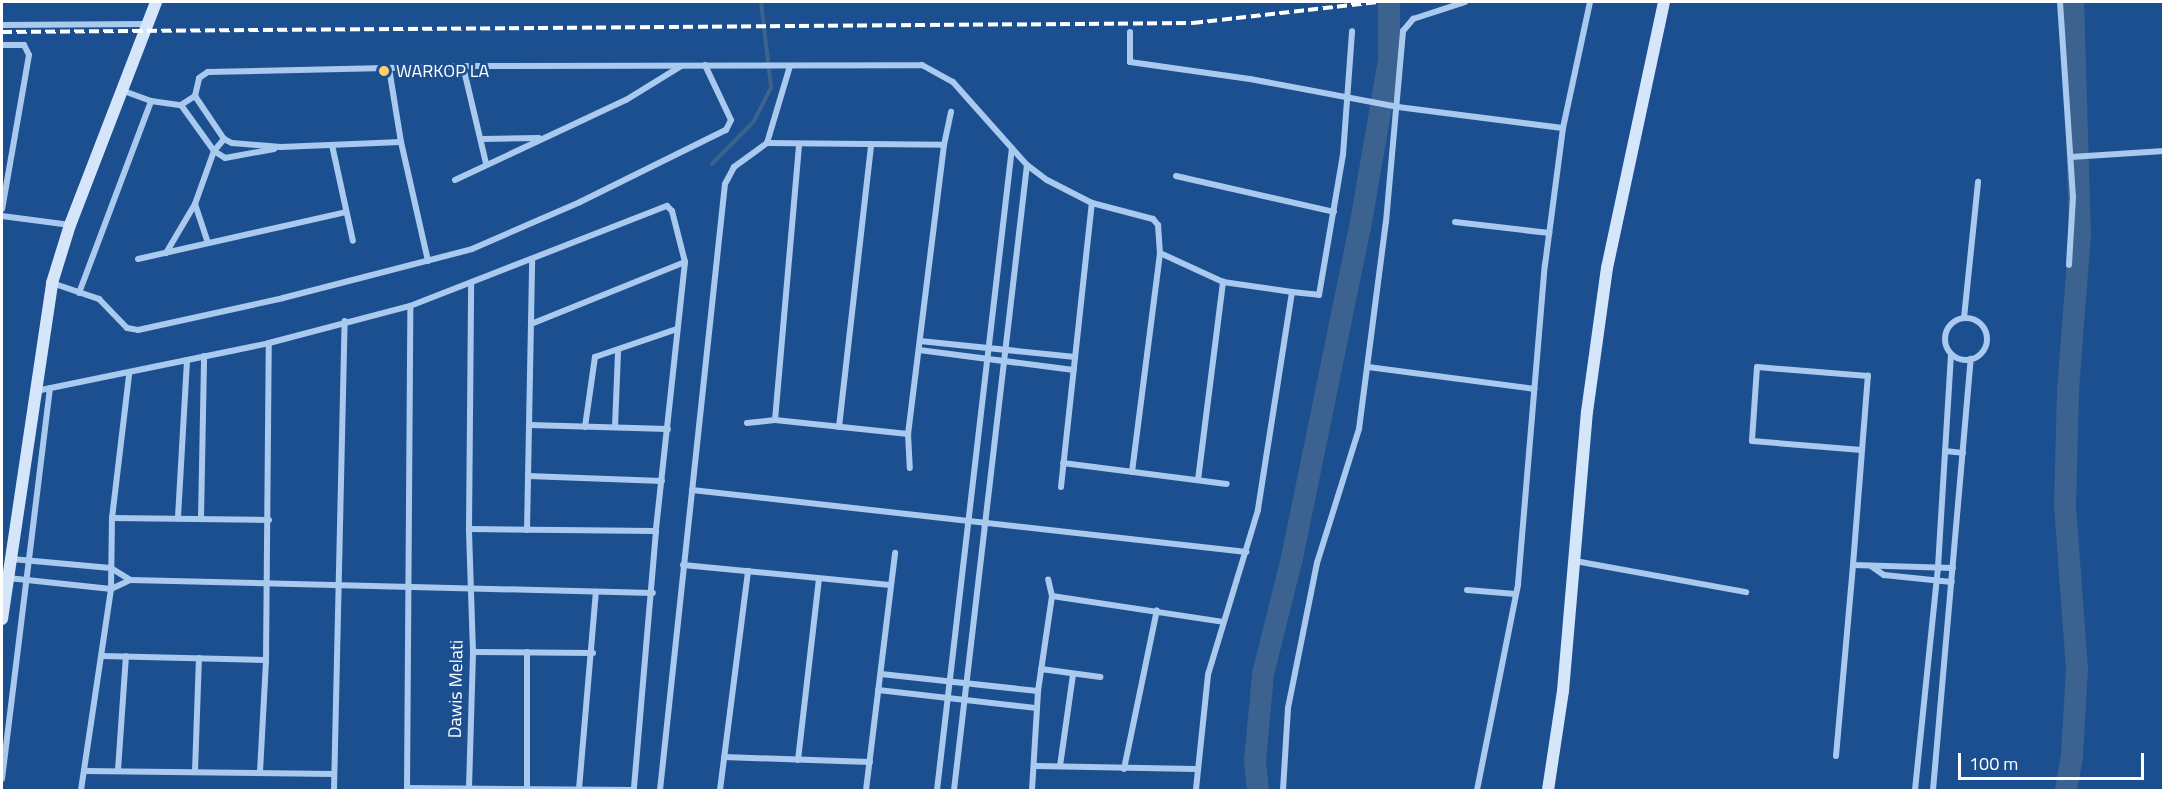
<!DOCTYPE html>
<style>
body{margin:0}
#map{position:relative;width:2165px;height:792px;overflow:hidden;background:#1b4f8f;font-family:"Titillium Web",sans-serif}
div>[style]{position:absolute}
.stream>*{height:4px;margin:-2px;padding:0 2px;transform-origin:2px;border-radius:2px;background:#3c6290}
.river>*{height:22px;margin:-11px;padding:0 11px;transform-origin:11px;border-radius:11px;background:#3c6290}
.street>*{height:6px;margin:-3px;padding:0 3px;transform-origin:3px;border-radius:3px;background:#a9c9ee}
.street>.ring{margin:-3px;padding:0;box-sizing:content-box;background:none;border:6px solid #a9c9ee;border-radius:50%}
.secondary>*{height:12px;margin:-6px;padding:0 6px;transform-origin:6px;border-radius:6px;background:#d6e6fa}
.rail>*{height:4px;margin-top:-2px;transform-origin:0;background:repeating-linear-gradient(90deg,#fff 0 10px,transparent 0 14.5px)}
.dots>*{width:16px;height:16px;translate:-50% -50%;box-sizing:border-box;border:3px solid #1b4f8f;border-radius:50%}
span{translate:-50% -50%;white-space:nowrap;text-align:center;line-height:1.15;-webkit-text-stroke:5px #1b4f8f;paint-order:stroke}
.poi-label{font-size:18px;color:#fff}
.left{translate:0 -50%;text-align:left}
.street-label{font-size:18px;color:#fff}
.frame{position:absolute;inset:0;border:3px solid #fff;pointer-events:none}
.scale{position:absolute;left:1958px;top:753px;width:186px;height:27px;box-sizing:border-box;border:3px solid #fff;border-top:0;padding-left:8px;font-size:18px;line-height:21px;white-space:nowrap;color:#fff;-webkit-text-stroke:4px #1b4f8f;paint-order:stroke}
</style>
<div id="map">
<div class="stream">
<i style="left:712px;top:164px;width:60px;rotate:-45.7deg"></i>
<i style="left:754px;top:121px;width:38px;rotate:-63deg"></i>
<i style="left:771px;top:87px;width:86px;rotate:-96.7deg"></i>
</div>
<div class="river">
<i style="left:1258px;top:790px;width:29px;rotate:-96deg"></i>
<i style="left:1255px;top:761px;width:87px;rotate:-84.7deg"></i>
<i style="left:1263px;top:674px;width:120px;rotate:-76deg"></i>
<i style="left:1292px;top:558px;width:337px;rotate:-78.4deg"></i>
<i style="left:1360px;top:228px;width:170px;rotate:-80.2deg"></i>
<i style="left:1389px;top:60px;width:58px;rotate:-90deg"></i>
<i style="left:2066px;top:790px;width:36px;rotate:-80deg"></i>
<i style="left:2072px;top:755px;width:86px;rotate:-86.7deg"></i>
<i style="left:2077px;top:669px;width:163px;rotate:-94.2deg"></i>
<i style="left:2065px;top:506px;width:116px;rotate:-88.5deg"></i>
<i style="left:2068px;top:390px;width:155px;rotate:-85.6deg"></i>
<i style="left:2080px;top:235px;width:233px;rotate:-91.7deg"></i>
</div>
<div class="street">
<i style="left:2060px;top:2px;width:195px;rotate:86.2deg"></i>
<i style="left:2073px;top:197px;width:68px;rotate:93.4deg"></i>
<i style="left:2px;top:25px;width:144px;rotate:-0.4deg"></i>
<i style="left:1130px;top:32px;width:30px;rotate:90deg"></i>
<i style="left:1130px;top:62px;width:121px;rotate:8.1deg"></i>
<i style="left:1250px;top:79px;width:151px;rotate:10.7deg"></i>
<i style="left:1398px;top:107px;width:166px;rotate:7.3deg"></i>
<i style="left:2px;top:45px;width:22px"></i>
<i style="left:24px;top:45px;width:11px;rotate:63deg"></i>
<i style="left:29px;top:55px;width:156px;rotate:99.9deg"></i>
<i style="left:463px;top:66px;width:100px;rotate:76.7deg"></i>
<i style="left:389px;top:68px;width:75px;rotate:80.8deg"></i>
<i style="left:401px;top:142px;width:122px;rotate:77.2deg"></i>
<i style="left:121px;top:90px;width:32px;rotate:20deg"></i>
<i style="left:151px;top:101px;width:30px;rotate:8deg"></i>
<i style="left:181px;top:105px;width:17px;rotate:-33deg"></i>
<i style="left:195px;top:96px;width:18px;rotate:-77deg"></i>
<i style="left:199px;top:78px;width:11px;rotate:-34deg"></i>
<i style="left:208px;top:72px;width:255px;rotate:-1.3deg"></i>
<i style="left:463px;top:66px;width:459px;rotate:-0.1deg"></i>
<i style="left:922px;top:65px;width:35px;rotate:29deg"></i>
<i style="left:953px;top:82px;width:111px;rotate:48.3deg"></i>
<i style="left:1027px;top:165px;width:25px;rotate:37deg"></i>
<i style="left:1047px;top:180px;width:51px;rotate:27.1deg"></i>
<i style="left:1092px;top:203px;width:63px;rotate:14.7deg"></i>
<i style="left:1153px;top:219px;width:8px;rotate:50deg"></i>
<i style="left:1158px;top:225px;width:28px;rotate:86deg"></i>
<i style="left:1160px;top:253px;width:69px;rotate:24.7deg"></i>
<i style="left:1223px;top:282px;width:70px;rotate:8.2deg"></i>
<i style="left:1292px;top:292px;width:221px;rotate:98.9deg"></i>
<i style="left:1258px;top:510px;width:172px;rotate:106.9deg"></i>
<i style="left:1208px;top:675px;width:116px;rotate:96deg"></i>
<i style="left:195px;top:96px;width:52px;rotate:56deg"></i>
<i style="left:224px;top:139px;width:9px;rotate:27deg"></i>
<i style="left:232px;top:143px;width:49px;rotate:4.7deg"></i>
<i style="left:281px;top:147px;width:120px;rotate:-2.4deg"></i>
<i style="left:181px;top:105px;width:57px;rotate:54.3deg"></i>
<i style="left:214px;top:151px;width:13px;rotate:32deg"></i>
<i style="left:225px;top:158px;width:50px;rotate:-10.4deg"></i>
<i style="left:482px;top:139px;width:57px;rotate:-1deg"></i>
<i style="left:767px;top:143px;width:177px;rotate:0.6deg"></i>
<i style="left:944px;top:145px;width:291px;rotate:97.1deg"></i>
<i style="left:908px;top:434px;width:34px;rotate:87deg"></i>
<i style="left:332px;top:145px;width:98px;rotate:77.7deg"></i>
<i style="left:944px;top:145px;width:34px;rotate:-78deg"></i>
<i style="left:2071px;top:157px;width:93px;rotate:-3.7deg"></i>
<i style="left:1176px;top:176px;width:162px;rotate:12.8deg"></i>
<i style="left:455px;top:180px;width:189px;rotate:-25.1deg"></i>
<i style="left:626px;top:100px;width:65px;rotate:-31.7deg"></i>
<i style="left:195px;top:204px;width:41px;rotate:71.6deg"></i>
<i style="left:2px;top:216px;width:69px;rotate:7.5deg"></i>
<i style="left:1455px;top:222px;width:95px;rotate:6.7deg"></i>
<i style="left:166px;top:253px;width:57px;rotate:-59.4deg"></i>
<i style="left:195px;top:204px;width:56px;rotate:-70.3deg"></i>
<i style="left:214px;top:151px;width:16px;rotate:-50deg"></i>
<i style="left:138px;top:259px;width:213px;rotate:-12.7deg"></i>
<i style="left:52px;top:283px;width:50px;rotate:18.8deg"></i>
<i style="left:99px;top:299px;width:40px;rotate:46deg"></i>
<i style="left:127px;top:328px;width:11px;rotate:10deg"></i>
<i style="left:138px;top:330px;width:148px;rotate:-12.4deg"></i>
<i style="left:283px;top:298px;width:195px;rotate:-14.5deg"></i>
<i style="left:472px;top:249px;width:118px;rotate:-23.5deg"></i>
<i style="left:580px;top:202px;width:163px;rotate:-26.3deg"></i>
<i style="left:726px;top:130px;width:11px;rotate:-63deg"></i>
<i style="left:731px;top:120px;width:61px;rotate:-115.3deg"></i>
<i style="left:1292px;top:292px;width:27px;rotate:6deg"></i>
<i style="left:1319px;top:295px;width:142px;rotate:-80.3deg"></i>
<i style="left:1343px;top:155px;width:124px;rotate:-85.8deg"></i>
<i style="left:79px;top:293px;width:205px;rotate:-69.4deg"></i>
<i style="left:1964px;top:318px;width:137px;rotate:-84.1deg"></i>
<i class="ring" style="left:1945px;top:318px;width:36px;height:36px"></i>
<i style="left:531px;top:324px;width:166px;rotate:-21.9deg"></i>
<i style="left:920px;top:341px;width:156px;rotate:5.9deg"></i>
<i style="left:919px;top:350px;width:156px;rotate:7.4deg"></i>
<i style="left:1368px;top:367px;width:168px;rotate:7.5deg"></i>
<i style="left:36px;top:391px;width:238px;rotate:-11.6deg"></i>
<i style="left:269px;top:343px;width:146px;rotate:-14.7deg"></i>
<i style="left:410px;top:306px;width:276px;rotate:-21.3deg"></i>
<i style="left:667px;top:206px;width:7px;rotate:45deg"></i>
<i style="left:672px;top:211px;width:53px;rotate:75.7deg"></i>
<i style="left:685px;top:262px;width:271px;rotate:96.2deg"></i>
<i style="left:656px;top:531px;width:260px;rotate:94.9deg"></i>
<i style="left:775px;top:420px;width:277px;rotate:-85deg"></i>
<i style="left:747px;top:423px;width:28px;rotate:-6deg"></i>
<i style="left:775px;top:420px;width:134px;rotate:6deg"></i>
<i style="left:530px;top:425px;width:138px;rotate:1.7deg"></i>
<i style="left:585px;top:427px;width:71px;rotate:-81.9deg"></i>
<i style="left:595px;top:357px;width:87px;rotate:-18.9deg"></i>
<i style="left:615px;top:427px;width:76px;rotate:-87.7deg"></i>
<i style="left:839px;top:427px;width:284px;rotate:-83.5deg"></i>
<i style="left:1945px;top:451px;width:18px;rotate:6deg"></i>
<i style="left:1063px;top:463px;width:165px;rotate:7.3deg"></i>
<i style="left:1132px;top:472px;width:221px;rotate:-82.7deg"></i>
<i style="left:528px;top:476px;width:134px;rotate:2.1deg"></i>
<i style="left:1198px;top:480px;width:200px;rotate:-82.8deg"></i>
<i style="left:1061px;top:487px;width:286px;rotate:-83.8deg"></i>
<i style="left:692px;top:490px;width:558px;rotate:6.37deg"></i>
<i style="left:178px;top:517px;width:157px;rotate:-86.7deg"></i>
<i style="left:112px;top:518px;width:157px;rotate:0.7deg"></i>
<i style="left:201px;top:518px;width:162px;rotate:-88.9deg"></i>
<i style="left:469px;top:529px;width:187px;rotate:0.6deg"></i>
<i style="left:527px;top:530px;width:269px;rotate:-88.9deg"></i>
<i style="left:12px;top:559px;width:99px;rotate:5.2deg"></i>
<i style="left:111px;top:568px;width:22px;rotate:32deg"></i>
<i style="left:1575px;top:561px;width:174px;rotate:10.3deg"></i>
<i style="left:683px;top:565px;width:208px;rotate:5.5deg"></i>
<i style="left:1853px;top:565px;width:190px;rotate:-85.5deg"></i>
<i style="left:1868px;top:376px;width:111px;rotate:-175.4deg"></i>
<i style="left:1757px;top:367px;width:74px;rotate:93.9deg"></i>
<i style="left:1752px;top:441px;width:110px;rotate:4.7deg"></i>
<i style="left:1871px;top:566px;width:16px;rotate:35deg"></i>
<i style="left:1884px;top:575px;width:68px;rotate:5.9deg"></i>
<i style="left:8px;top:578px;width:104px;rotate:6.1deg"></i>
<i style="left:111px;top:589px;width:21px;rotate:-25deg"></i>
<i style="left:130px;top:580px;width:523px;rotate:1.42deg"></i>
<i style="left:1467px;top:590px;width:49px;rotate:4.7deg"></i>
<i style="left:1052px;top:596px;width:173px;rotate:8.6deg"></i>
<i style="left:473px;top:652px;width:120px;rotate:0.5deg"></i>
<i style="left:102px;top:656px;width:164px;rotate:1.4deg"></i>
<i style="left:1041px;top:669px;width:60px;rotate:7.7deg"></i>
<i style="left:881px;top:674px;width:158px;rotate:6.2deg"></i>
<i style="left:878px;top:690px;width:160px;rotate:6.5deg"></i>
<i style="left:1836px;top:756px;width:192px;rotate:-84.9deg"></i>
<i style="left:1853px;top:565px;width:100px;rotate:1.7deg"></i>
<i style="left:724px;top:757px;width:146px;rotate:2deg"></i>
<i style="left:798px;top:760px;width:182px;rotate:-83.4deg"></i>
<i style="left:1036px;top:766px;width:160px;rotate:1.1deg"></i>
<i style="left:1060px;top:766px;width:92px;rotate:-81.9deg"></i>
<i style="left:1124px;top:769px;width:162px;rotate:-78.3deg"></i>
<i style="left:118px;top:770px;width:114px;rotate:-86deg"></i>
<i style="left:85px;top:771px;width:249px;rotate:0.7deg"></i>
<i style="left:195px;top:771px;width:113px;rotate:-88deg"></i>
<i style="left:260px;top:772px;width:112px;rotate:-86.9deg"></i>
<i style="left:266px;top:660px;width:317px;rotate:-89.5deg"></i>
<i style="left:2px;top:779px;width:394px;rotate:-83deg"></i>
<i style="left:407px;top:788px;width:227px;rotate:0.5deg"></i>
<i style="left:469px;top:788px;width:136px;rotate:-88.3deg"></i>
<i style="left:473px;top:652px;width:123px;rotate:-91.9deg"></i>
<i style="left:469px;top:529px;width:246px;rotate:-89.5deg"></i>
<i style="left:527px;top:789px;width:137px;rotate:-90deg"></i>
<i style="left:579px;top:789px;width:198px;rotate:-85.1deg"></i>
<i style="left:81px;top:790px;width:203px;rotate:-81.5deg"></i>
<i style="left:111px;top:589px;width:71px;rotate:-89.2deg"></i>
<i style="left:112px;top:518px;width:144px;rotate:-83.2deg"></i>
<i style="left:334px;top:790px;width:469px;rotate:-88.7deg"></i>
<i style="left:407px;top:790px;width:484px;rotate:-89.6deg"></i>
<i style="left:660px;top:790px;width:609px;rotate:-83.88deg"></i>
<i style="left:725px;top:184px;width:19px;rotate:-62deg"></i>
<i style="left:734px;top:167px;width:41px;rotate:-36deg"></i>
<i style="left:767px;top:143px;width:80px;rotate:-73.4deg"></i>
<i style="left:720px;top:790px;width:221px;rotate:-82.7deg"></i>
<i style="left:866px;top:790px;width:239px;rotate:-83deg"></i>
<i style="left:937px;top:790px;width:646px;rotate:-83.34deg"></i>
<i style="left:954px;top:790px;width:629px;rotate:-83.34deg"></i>
<i style="left:1032px;top:790px;width:99px;rotate:-86.5deg"></i>
<i style="left:1038px;top:691px;width:96px;rotate:-81.6deg"></i>
<i style="left:1052px;top:596px;width:17px;rotate:-103deg"></i>
<i style="left:1283px;top:790px;width:82px;rotate:-86.5deg"></i>
<i style="left:1288px;top:708px;width:148px;rotate:-78.7deg"></i>
<i style="left:1317px;top:563px;width:140px;rotate:-72.6deg"></i>
<i style="left:1359px;top:429px;width:209px;rotate:-82.6deg"></i>
<i style="left:1386px;top:222px;width:192px;rotate:-84.9deg"></i>
<i style="left:1403px;top:31px;width:16px;rotate:-50deg"></i>
<i style="left:1413px;top:19px;width:55px;rotate:-18.1deg"></i>
<i style="left:1477px;top:790px;width:210px;rotate:-78.7deg"></i>
<i style="left:1518px;top:584px;width:320px;rotate:-85.2deg"></i>
<i style="left:1545px;top:265px;width:138px;rotate:-82.5deg"></i>
<i style="left:1563px;top:128px;width:129px;rotate:-77.9deg"></i>
<i style="left:1915px;top:790px;width:224px;rotate:-84.1deg"></i>
<i style="left:1938px;top:567px;width:213px;rotate:-86.5deg"></i>
<i style="left:1933px;top:790px;width:433px;rotate:-85deg"></i>
</div>
<div class="secondary">
<i style="left:2px;top:619px;width:340px;rotate:-81.5deg"></i>
<i style="left:52px;top:283px;width:61px;rotate:-72.8deg"></i>
<i style="left:70px;top:225px;width:239px;rotate:-68.9deg"></i>
<i style="left:1548px;top:790px;width:100px;rotate:-81.4deg"></i>
<i style="left:1563px;top:691px;width:280px;rotate:-85.1deg"></i>
<i style="left:1587px;top:412px;width:145px;rotate:-82.1deg"></i>
<i style="left:1607px;top:268px;width:272px;rotate:-77.9deg"></i>
</div>
<div class="rail">
<i style="left:2px;top:32px;width:1191px;rotate:-0.43deg"></i>
<i style="left:1193px;top:23px;width:186px;rotate:-6.5deg"></i>
</div>
<div class="dots">
<i style="left:384px;top:71px;background:#ffd166"></i>
</div>
<div class="poi-label">
<span class="left" style="left:396px;top:71px">WARKOP LA</span>
</div>
<div class="street-label">
<span style="left:456px;top:689px;rotate:-89deg">Dawis Melati</span>
</div>
<div class="frame"></div>
<div class="scale">100 m</div>
</div>
